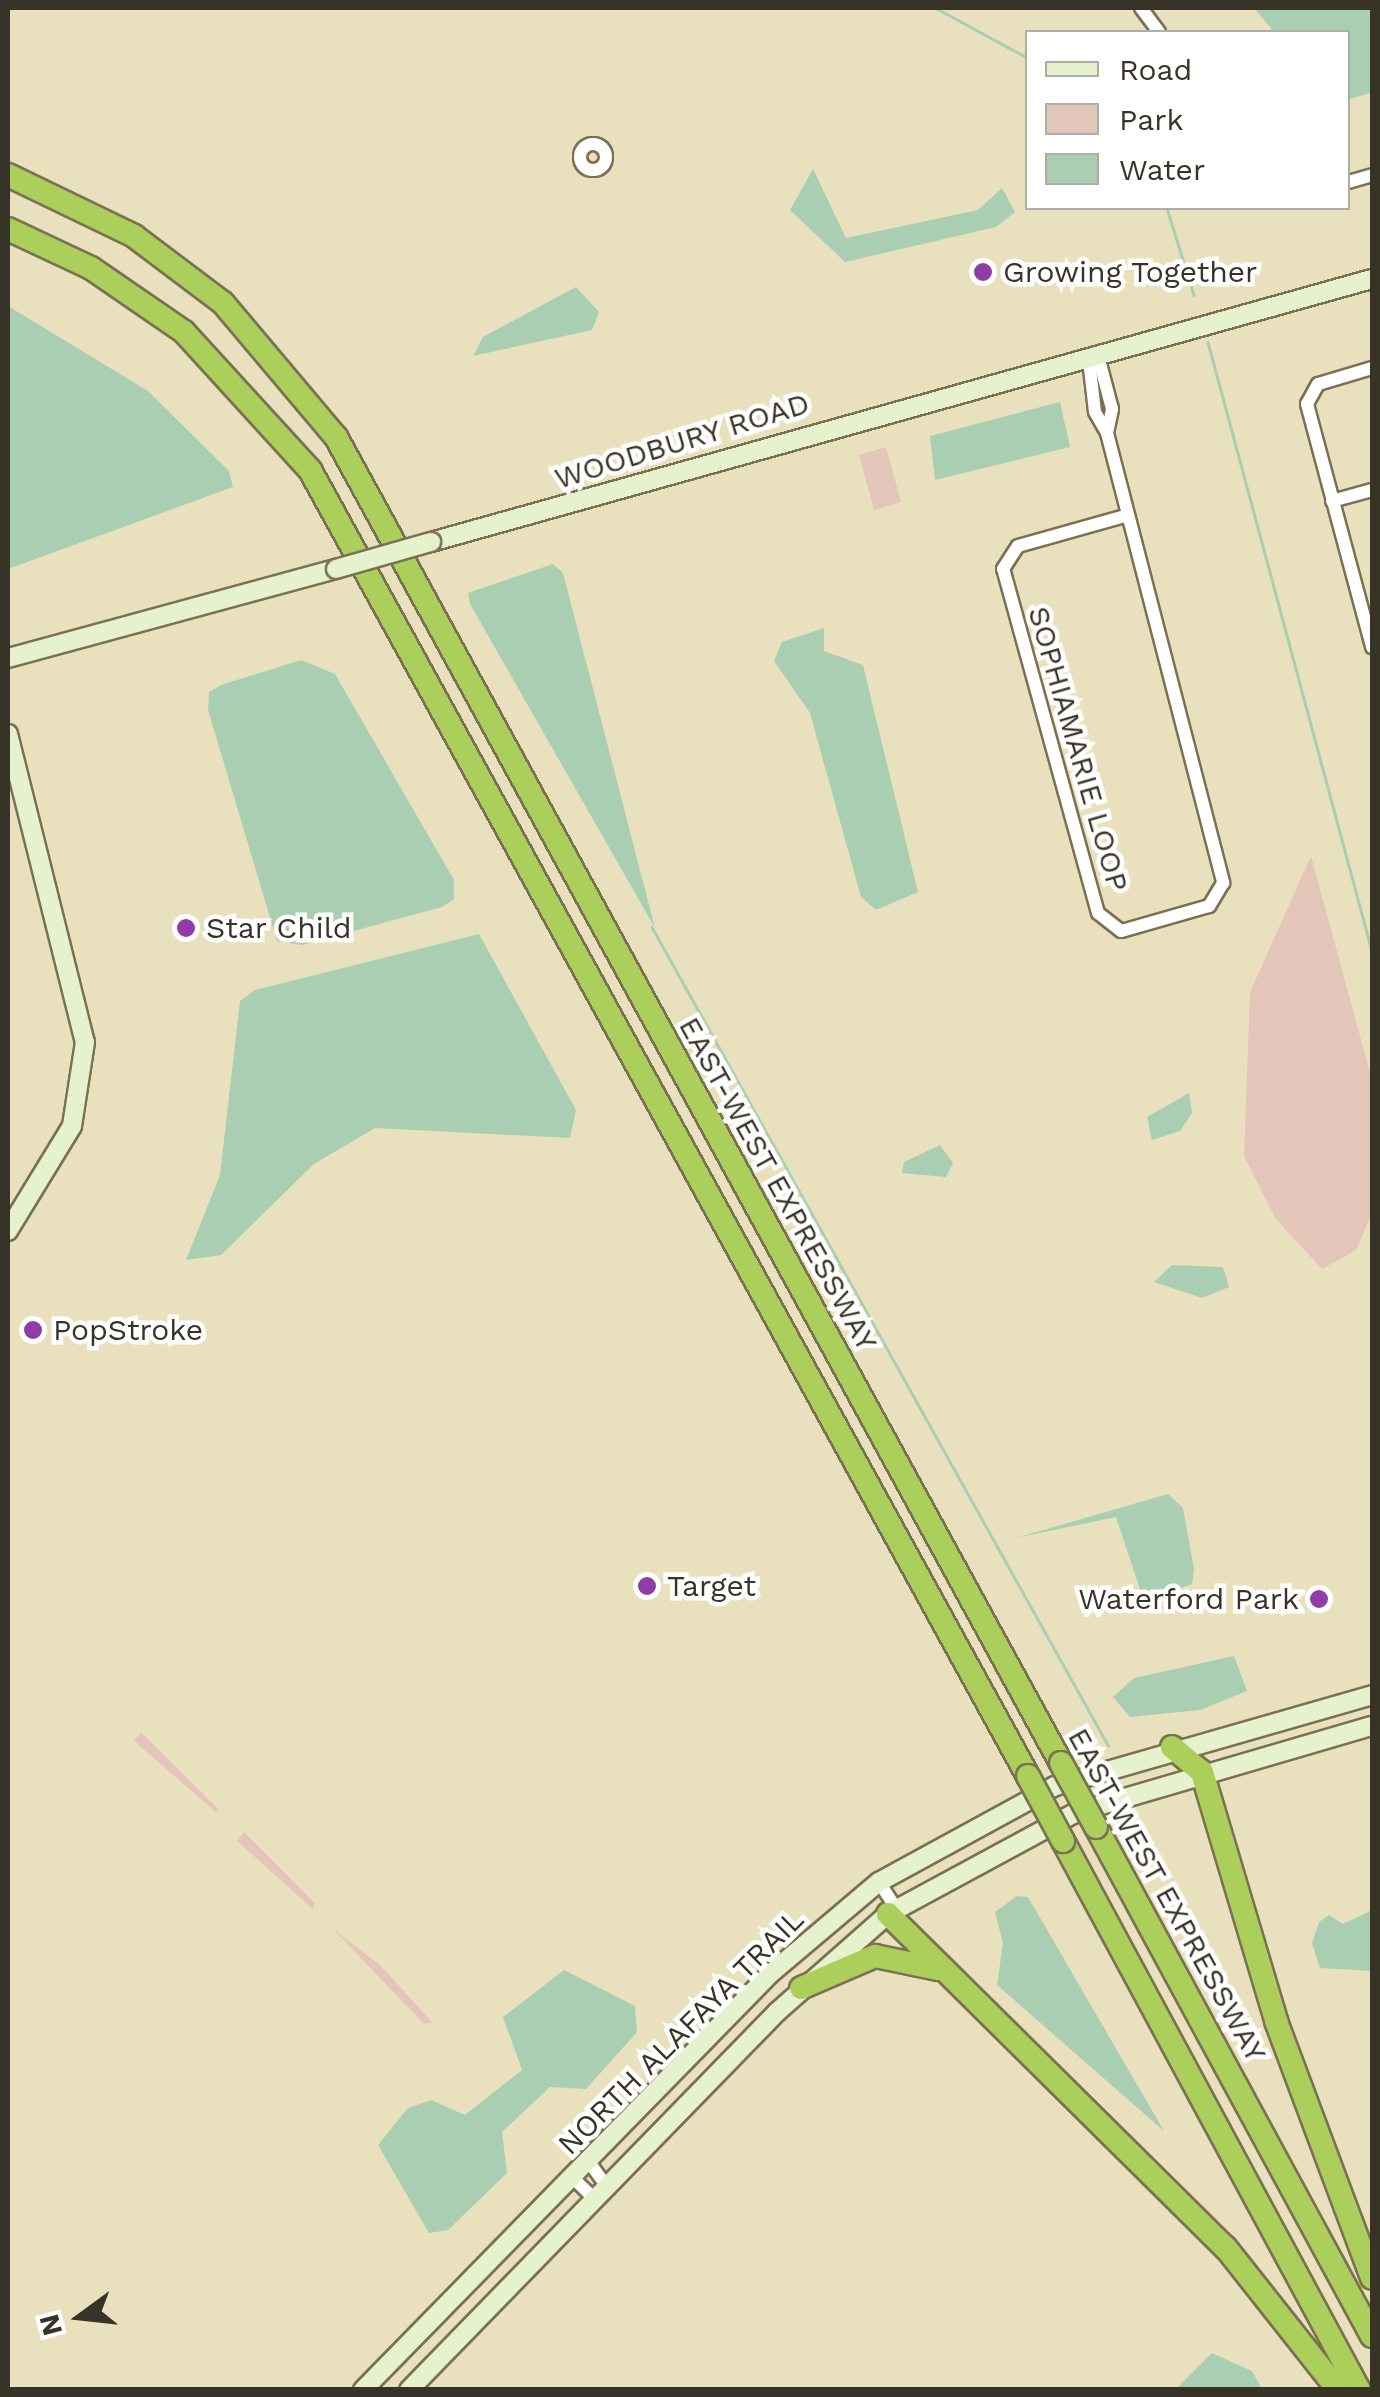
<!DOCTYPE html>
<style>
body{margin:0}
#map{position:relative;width:1380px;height:2397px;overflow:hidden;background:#e9e1be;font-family:"Work Sans",sans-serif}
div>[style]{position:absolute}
.green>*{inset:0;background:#e4c5b9}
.water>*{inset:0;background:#a9ceb1}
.stream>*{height:2.5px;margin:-1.25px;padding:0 1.25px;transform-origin:1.25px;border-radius:1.25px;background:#a9ceb1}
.roads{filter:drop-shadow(2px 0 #797152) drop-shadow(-2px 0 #797152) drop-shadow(0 2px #797152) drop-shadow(0 -2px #797152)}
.street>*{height:12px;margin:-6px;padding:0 6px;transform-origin:6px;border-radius:6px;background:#fff}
.street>.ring{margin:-6px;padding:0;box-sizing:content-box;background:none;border:12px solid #fff;border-radius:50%}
.secondary>*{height:18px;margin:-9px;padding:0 9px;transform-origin:9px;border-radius:9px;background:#e6f1ce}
.highway>*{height:22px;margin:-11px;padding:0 11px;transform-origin:11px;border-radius:11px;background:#abcf5a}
.bridges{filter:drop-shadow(2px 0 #797152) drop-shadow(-2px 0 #797152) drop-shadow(0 2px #797152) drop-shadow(0 -2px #797152)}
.secondary-bridge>*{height:18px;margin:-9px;padding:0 9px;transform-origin:9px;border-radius:9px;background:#e6f1ce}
.highway-bridge>*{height:22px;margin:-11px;padding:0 11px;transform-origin:11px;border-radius:11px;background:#abcf5a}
.dots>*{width:28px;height:28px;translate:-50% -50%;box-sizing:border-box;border:5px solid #fff;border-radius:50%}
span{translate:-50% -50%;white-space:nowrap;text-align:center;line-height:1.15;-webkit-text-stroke:9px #fff;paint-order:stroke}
.poi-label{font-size:30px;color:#373326}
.left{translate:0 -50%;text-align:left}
.right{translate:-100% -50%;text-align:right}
.street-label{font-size:30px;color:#373326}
.frame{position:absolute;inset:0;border:10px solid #373326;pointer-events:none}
.legend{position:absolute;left:1025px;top:30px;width:325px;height:180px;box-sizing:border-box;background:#fff;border:2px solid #afada8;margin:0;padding:12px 18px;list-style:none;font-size:30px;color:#373326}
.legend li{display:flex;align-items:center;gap:20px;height:50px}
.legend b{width:50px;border:2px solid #afada8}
.north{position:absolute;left:30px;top:2267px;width:100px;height:100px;-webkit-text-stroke:8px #fff;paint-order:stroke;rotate:255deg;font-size:28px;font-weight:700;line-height:40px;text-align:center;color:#373326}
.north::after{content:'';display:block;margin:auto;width:35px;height:45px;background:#373326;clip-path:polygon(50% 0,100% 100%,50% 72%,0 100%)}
</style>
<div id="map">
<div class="green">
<i style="clip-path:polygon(886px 447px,901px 502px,874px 510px,859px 455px)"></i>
<i style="clip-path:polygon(1311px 856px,1372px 1080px,1372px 1213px,1356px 1250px,1322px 1269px,1276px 1219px,1244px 1156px,1250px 992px)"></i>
<i style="clip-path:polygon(141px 1732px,218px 1809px,217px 1813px,134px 1741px)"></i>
<i style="clip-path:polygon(244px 1832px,315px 1903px,313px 1909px,237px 1841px)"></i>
<i style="clip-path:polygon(333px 1929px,380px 1965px,432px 2022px,424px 2024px)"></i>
</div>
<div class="water">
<i style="clip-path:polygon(1254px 8px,1372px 8px,1372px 92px,1348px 100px,1348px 32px,1274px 32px)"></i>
<i style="clip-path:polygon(813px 169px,846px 238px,978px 210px,1002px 188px,1015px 212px,996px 227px,845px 262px,790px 210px)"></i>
<i style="clip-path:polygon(576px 287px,599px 312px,592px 330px,473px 356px,483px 337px)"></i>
<i style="clip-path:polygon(8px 306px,148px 391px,229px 471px,233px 487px,8px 569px)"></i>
<i style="clip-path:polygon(1060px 402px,1070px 447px,935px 480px,930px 436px)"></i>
<i style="clip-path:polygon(553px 564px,563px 573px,655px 928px,470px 604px,468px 593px)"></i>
<i style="clip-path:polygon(824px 628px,824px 651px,863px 665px,918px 892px,876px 910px,861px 897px,810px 713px,774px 661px,782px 642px)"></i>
<i style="clip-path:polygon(301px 660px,335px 674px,454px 880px,454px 899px,442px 907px,302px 945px,277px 941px,208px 710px,209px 692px,221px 685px)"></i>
<i style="clip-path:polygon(479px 934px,576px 1110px,570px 1138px,375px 1128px,314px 1164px,221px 1255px,186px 1260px,220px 1175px,240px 1001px,255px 990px)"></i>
<i style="clip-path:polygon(1189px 1093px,1192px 1113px,1180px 1131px,1152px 1140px,1147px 1117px)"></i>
<i style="clip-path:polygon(940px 1145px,953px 1163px,946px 1177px,902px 1173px,904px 1162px)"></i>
<i style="clip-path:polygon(1172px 1265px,1223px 1267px,1229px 1287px,1202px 1298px,1154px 1282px)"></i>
<i style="clip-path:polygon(1168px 1494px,1183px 1508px,1194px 1569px,1192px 1584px,1153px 1598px,1141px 1592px,1116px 1517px,1016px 1538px)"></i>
<i style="clip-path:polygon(1234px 1656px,1247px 1691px,1200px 1710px,1130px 1717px,1113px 1697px,1134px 1678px)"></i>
<i style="clip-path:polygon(1017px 1896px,1028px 1897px,1164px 2131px,997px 1985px,1003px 1943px,995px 1912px)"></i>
<i style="clip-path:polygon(1372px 1910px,1372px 1971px,1320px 1968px,1312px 1943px,1319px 1922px,1329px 1915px,1343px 1924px)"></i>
<i style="clip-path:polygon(564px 1970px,635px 2006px,637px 2032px,586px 2089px,550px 2087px,502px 2132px,507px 2173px,448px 2230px,429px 2233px,378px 2145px,408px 2108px,431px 2100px,465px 2115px,522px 2070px,503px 2017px)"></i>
<i style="clip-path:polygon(1212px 2353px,1252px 2371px,1262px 2389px,1176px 2389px)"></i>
</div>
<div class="stream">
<i style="left:936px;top:8px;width:105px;rotate:28.5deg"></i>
<i style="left:1167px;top:208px;width:91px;rotate:72.8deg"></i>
<i style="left:1208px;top:342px;width:631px;rotate:74.93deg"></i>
<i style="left:652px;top:927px;width:937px;rotate:60.86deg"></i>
</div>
<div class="roads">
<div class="street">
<i style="left:1141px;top:8px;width:30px;rotate:53deg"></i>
<i class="ring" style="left:580px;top:144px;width:14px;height:14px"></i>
<i style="left:1348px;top:182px;width:25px;rotate:-16deg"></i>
<i style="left:1372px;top:368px;width:56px;rotate:163.5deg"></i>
<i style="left:1318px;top:384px;width:23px;rotate:119deg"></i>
<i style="left:1307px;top:404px;width:252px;rotate:75deg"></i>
<i style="left:1107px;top:433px;width:25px;rotate:-78deg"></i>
<i style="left:1112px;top:409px;width:43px;rotate:-104.7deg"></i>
<i style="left:1101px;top:367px;width:14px;rotate:-150deg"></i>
<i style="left:1089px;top:360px;width:52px;rotate:83.4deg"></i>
<i style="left:1095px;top:412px;width:24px;rotate:60deg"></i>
<i style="left:1107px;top:433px;width:465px;rotate:75.5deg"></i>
<i style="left:1223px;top:883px;width:27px;rotate:121deg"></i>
<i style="left:1209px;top:906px;width:91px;rotate:164.1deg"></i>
<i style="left:1121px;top:931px;width:29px;rotate:-142deg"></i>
<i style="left:1098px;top:913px;width:357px;rotate:-105.4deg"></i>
<i style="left:1003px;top:569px;width:27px;rotate:-57deg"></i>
<i style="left:1018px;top:546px;width:111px;rotate:-15.7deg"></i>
<i style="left:1332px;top:501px;width:41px;rotate:-15.4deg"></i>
<i style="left:879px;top:1882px;width:31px;rotate:57deg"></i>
<i style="left:589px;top:2162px;width:31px;rotate:54deg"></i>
<i style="left:574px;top:2179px;width:29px;rotate:44deg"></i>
</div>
<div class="secondary">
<i style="left:431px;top:542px;width:977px;rotate:-15.62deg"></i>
<i style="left:8px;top:658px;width:340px;rotate:-15.2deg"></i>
<i style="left:8px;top:734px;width:317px;rotate:76deg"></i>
<i style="left:85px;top:1042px;width:85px;rotate:98.8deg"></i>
<i style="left:72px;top:1126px;width:123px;rotate:121.4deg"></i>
<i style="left:363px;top:2390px;width:582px;rotate:-45.63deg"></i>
<i style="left:770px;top:1974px;width:143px;rotate:-40.2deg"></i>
<i style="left:879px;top:1882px;width:200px;rotate:-28.6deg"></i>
<i style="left:1055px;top:1786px;width:330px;rotate:-16deg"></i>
<i style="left:409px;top:2390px;width:528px;rotate:-45.77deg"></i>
<i style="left:777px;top:2012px;width:148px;rotate:-41.4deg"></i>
<i style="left:888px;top:1914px;width:215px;rotate:-28.4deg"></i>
<i style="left:1077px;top:1812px;width:307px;rotate:-16.3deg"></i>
</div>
<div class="highway">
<i style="left:8px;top:175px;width:140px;rotate:25.8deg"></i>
<i style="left:134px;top:236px;width:111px;rotate:37deg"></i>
<i style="left:223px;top:303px;width:175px;rotate:49.9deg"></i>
<i style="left:336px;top:437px;width:1511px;rotate:61.33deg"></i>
<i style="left:8px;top:229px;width:92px;rotate:25.2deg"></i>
<i style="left:91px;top:268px;width:113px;rotate:34.5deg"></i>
<i style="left:184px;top:332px;width:187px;rotate:47.6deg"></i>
<i style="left:310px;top:470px;width:1490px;rotate:61.2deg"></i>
<i style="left:1172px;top:1747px;width:39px;rotate:40deg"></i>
<i style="left:1202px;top:1772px;width:260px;rotate:73.4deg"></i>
<i style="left:1276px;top:2021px;width:274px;rotate:69.5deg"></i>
<i style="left:1096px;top:1827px;width:579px;rotate:61.53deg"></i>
<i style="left:1063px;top:1841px;width:624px;rotate:61.67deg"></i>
<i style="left:888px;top:1914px;width:475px;rotate:44.7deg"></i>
<i style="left:1226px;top:2248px;width:181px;rotate:51.7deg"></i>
<i style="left:801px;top:1988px;width:81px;rotate:-23.4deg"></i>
<i style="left:875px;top:1956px;width:64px;rotate:11.7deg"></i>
</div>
</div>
<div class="bridges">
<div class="secondary-bridge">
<i style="left:336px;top:569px;width:99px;rotate:-15.9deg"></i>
</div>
<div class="highway-bridge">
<i style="left:1061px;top:1763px;width:73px;rotate:61.3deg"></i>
<i style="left:1028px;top:1776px;width:74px;rotate:61.7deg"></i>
</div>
</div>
<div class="dots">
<i style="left:983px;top:272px;background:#903ca9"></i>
<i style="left:186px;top:928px;background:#903ca9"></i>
<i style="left:33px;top:1330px;background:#903ca9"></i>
<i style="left:647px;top:1586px;background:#903ca9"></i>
<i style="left:1319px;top:1599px;background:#903ca9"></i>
</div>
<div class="poi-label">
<span class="left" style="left:1003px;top:272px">Growing Together</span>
<span class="left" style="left:206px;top:928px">Star Child</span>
<span class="left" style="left:53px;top:1330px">PopStroke</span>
<span class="left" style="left:667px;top:1586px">Target</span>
<span class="right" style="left:1299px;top:1599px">Waterford Park</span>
</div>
<div class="street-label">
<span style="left:682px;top:441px;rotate:-17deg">WOODBURY ROAD</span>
<span style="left:1078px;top:749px;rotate:74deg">SOPHIAMARIE LOOP</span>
<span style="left:778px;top:1184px;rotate:61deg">EAST-WEST EXPRESSWAY</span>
<span style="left:1167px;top:1895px;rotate:61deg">EAST-WEST EXPRESSWAY</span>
<span style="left:681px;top:2032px;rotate:-45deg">NORTH ALAFAYA TRAIL</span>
</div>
<div class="frame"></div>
<ul class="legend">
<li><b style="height:12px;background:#e6f1ce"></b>Road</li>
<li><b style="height:28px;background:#e4c5b9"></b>Park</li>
<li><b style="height:28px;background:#a9ceb1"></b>Water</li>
</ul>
<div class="north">N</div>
</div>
